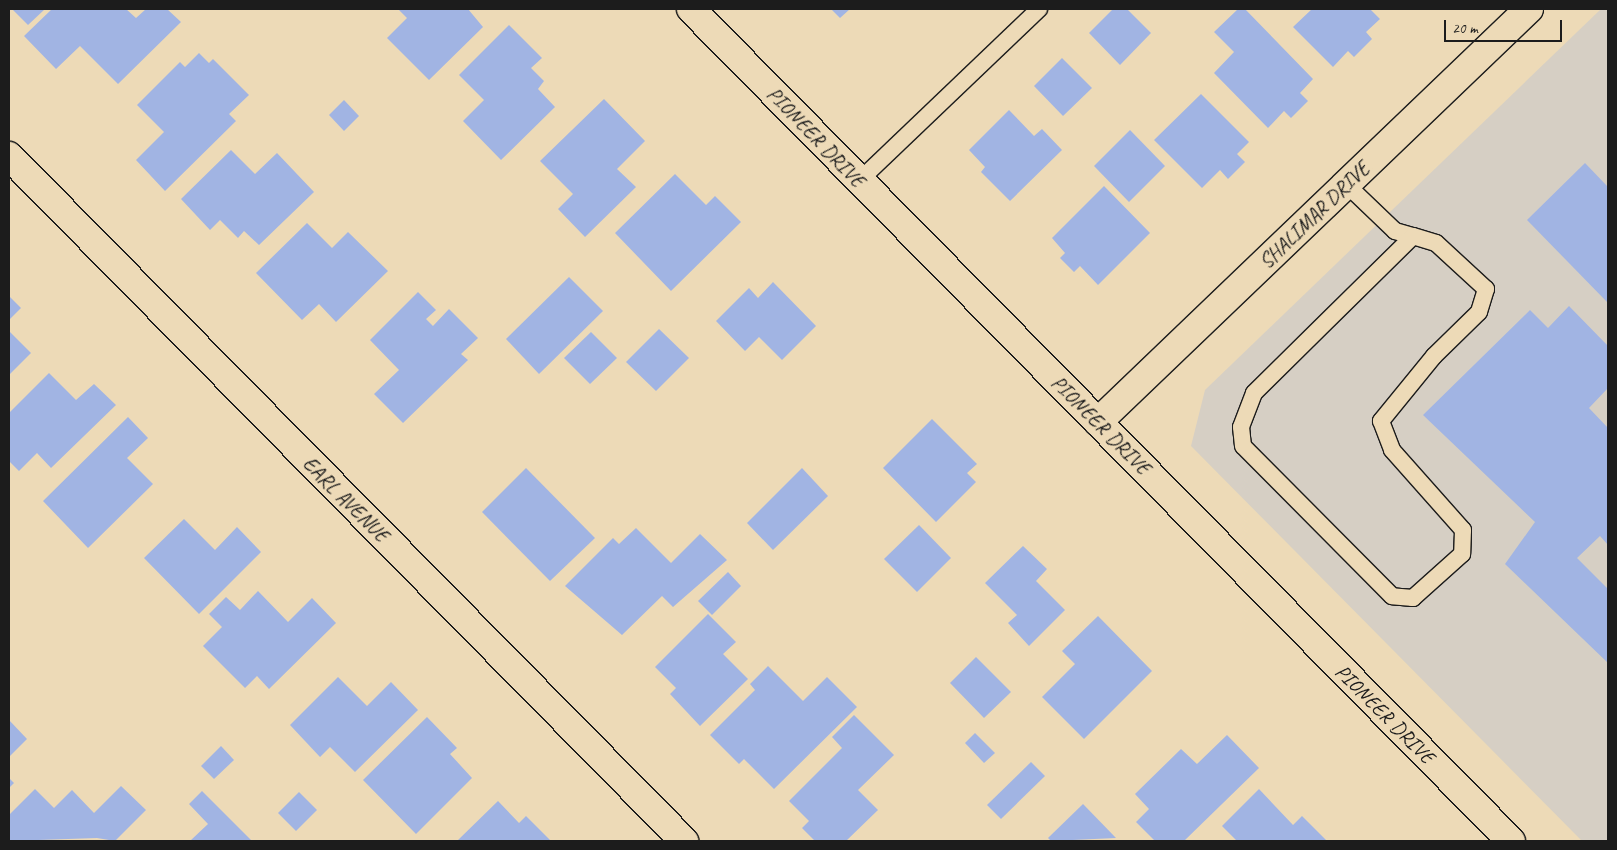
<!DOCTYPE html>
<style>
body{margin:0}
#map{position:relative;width:1617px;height:850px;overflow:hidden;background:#eddab7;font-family:Caveat,sans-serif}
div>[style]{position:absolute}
.built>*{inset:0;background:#d6cfc4}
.building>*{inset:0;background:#a1b4e3}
.roads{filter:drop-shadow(1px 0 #1c1c1c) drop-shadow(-1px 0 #1c1c1c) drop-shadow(0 1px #1c1c1c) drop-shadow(0 -1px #1c1c1c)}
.service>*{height:16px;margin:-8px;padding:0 8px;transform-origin:8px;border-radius:8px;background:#eddab7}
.minor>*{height:28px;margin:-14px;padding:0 14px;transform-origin:14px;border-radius:14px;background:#eddab7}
.tertiary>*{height:28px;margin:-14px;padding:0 14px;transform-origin:14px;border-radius:14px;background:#eddab7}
span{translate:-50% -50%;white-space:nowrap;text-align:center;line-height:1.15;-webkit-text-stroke:5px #eddab7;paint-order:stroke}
.street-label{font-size:21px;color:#1c1c1c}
.frame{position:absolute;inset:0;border:10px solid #1c1c1c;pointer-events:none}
.scale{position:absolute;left:1444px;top:20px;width:118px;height:22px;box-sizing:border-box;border:2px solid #1c1c1c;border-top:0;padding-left:6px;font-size:15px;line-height:18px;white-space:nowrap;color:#1c1c1c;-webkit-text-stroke:4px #eddab7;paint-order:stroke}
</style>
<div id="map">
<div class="built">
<i style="clip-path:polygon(1601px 9px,1608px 9px,1608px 841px,1582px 841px,1191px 446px,1205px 390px)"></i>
</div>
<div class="building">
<i style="clip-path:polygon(12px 9px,45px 9px,28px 25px)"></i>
<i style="clip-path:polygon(52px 9px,126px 9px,136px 18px,146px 9px,167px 9px,181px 22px,118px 84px,80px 46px,56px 69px,24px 36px)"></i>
<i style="clip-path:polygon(398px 9px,468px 9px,483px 27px,429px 80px,387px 38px,407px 18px)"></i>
<i style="clip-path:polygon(831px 9px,850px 9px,840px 18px)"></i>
<i style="clip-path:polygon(1113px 9px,1127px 9px,1151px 33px,1120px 65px,1089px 33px)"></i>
<i style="clip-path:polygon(1238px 9px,1245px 9px,1313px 79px,1300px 93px,1308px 101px,1291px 118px,1284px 111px,1268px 128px,1214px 73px,1234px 52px,1214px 32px)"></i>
<i style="clip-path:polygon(1312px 9px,1370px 9px,1380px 19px,1366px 32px,1372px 39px,1354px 57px,1348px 51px,1333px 67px,1293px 27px)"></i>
<i style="clip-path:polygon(509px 25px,542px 58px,531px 68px,544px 81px,538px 89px,555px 107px,501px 160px,463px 121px,484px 100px,459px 75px)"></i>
<i style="clip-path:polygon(199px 53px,209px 63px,213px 59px,249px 95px,229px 114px,236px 121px,165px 191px,136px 160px,164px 132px,137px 105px,180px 62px,185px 67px)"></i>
<i style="clip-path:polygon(1062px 58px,1092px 88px,1063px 116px,1034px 86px)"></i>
<i style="clip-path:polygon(1201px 94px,1249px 142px,1237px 154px,1245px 162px,1228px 179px,1220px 170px,1202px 188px,1154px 140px)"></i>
<i style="clip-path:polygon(604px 99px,645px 141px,617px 169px,636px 187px,585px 237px,558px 209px,573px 194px,540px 161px)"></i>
<i style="clip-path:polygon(344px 100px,359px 116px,344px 131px,329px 115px)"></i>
<i style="clip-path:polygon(1009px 110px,1034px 136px,1042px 129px,1062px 150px,1010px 201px,981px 172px,985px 167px,969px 150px)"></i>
<i style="clip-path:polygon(1130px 130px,1165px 166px,1129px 202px,1094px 166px)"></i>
<i style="clip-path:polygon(231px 150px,255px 174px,277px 153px,314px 192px,259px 245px,244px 231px,238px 238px,220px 220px,210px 230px,181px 199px)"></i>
<i style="clip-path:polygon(1585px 163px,1608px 187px,1608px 303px,1527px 220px)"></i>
<i style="clip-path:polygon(675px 174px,706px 205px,715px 196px,741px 222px,671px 291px,615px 233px)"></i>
<i style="clip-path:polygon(1104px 186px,1150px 233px,1098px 285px,1080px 266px,1074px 272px,1060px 258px,1065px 253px,1052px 238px)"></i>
<i style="clip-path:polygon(307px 223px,332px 248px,348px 232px,388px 271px,336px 322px,319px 304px,302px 320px,256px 273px)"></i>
<i style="clip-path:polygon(569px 277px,603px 311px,539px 374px,506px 339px)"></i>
<i style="clip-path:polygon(773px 282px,816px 326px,782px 360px,759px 337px,745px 351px,716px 321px,749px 288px,758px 298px)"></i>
<i style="clip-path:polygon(418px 292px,436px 310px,426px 319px,433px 326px,449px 309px,478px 338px,461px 354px,468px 360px,403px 423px,374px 394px,399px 370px,370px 340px)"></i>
<i style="clip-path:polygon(9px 296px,21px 308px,9px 320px)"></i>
<i style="clip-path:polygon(1569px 306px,1608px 346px,1608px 388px,1589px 408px,1608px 428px,1608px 545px,1600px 536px,1577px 558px,1608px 589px,1608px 663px,1505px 564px,1535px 522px,1423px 415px,1530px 310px,1548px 328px)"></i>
<i style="clip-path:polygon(659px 329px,689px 358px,656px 391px,626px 362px)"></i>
<i style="clip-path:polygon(9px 331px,31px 353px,9px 375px)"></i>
<i style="clip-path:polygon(591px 332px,617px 358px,590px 384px,564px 358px)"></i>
<i style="clip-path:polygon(49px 373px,76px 400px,94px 384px,116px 405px,51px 468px,37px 453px,19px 471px,9px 461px,9px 413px)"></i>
<i style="clip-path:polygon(128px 417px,148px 438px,127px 458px,153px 484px,88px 548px,43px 501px)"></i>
<i style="clip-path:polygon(932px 419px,977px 464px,967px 473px,976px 482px,936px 522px,883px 468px)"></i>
<i style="clip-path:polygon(526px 468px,595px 538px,550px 581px,482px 512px)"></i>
<i style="clip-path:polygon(802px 468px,828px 496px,773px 550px,747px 523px)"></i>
<i style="clip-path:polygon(184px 519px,215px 550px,237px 527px,261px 552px,199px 614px,144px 558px)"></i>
<i style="clip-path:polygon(919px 525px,951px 558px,917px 592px,884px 559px)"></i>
<i style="clip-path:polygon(636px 528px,671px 563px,700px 534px,727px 560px,673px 607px,662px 596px,622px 635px,565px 586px,613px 538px,619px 544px)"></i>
<i style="clip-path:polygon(1023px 546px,1047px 569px,1036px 581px,1065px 610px,1029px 646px,1008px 623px,1017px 615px,985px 583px)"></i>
<i style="clip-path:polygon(728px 572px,741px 586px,712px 615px,698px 601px)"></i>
<i style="clip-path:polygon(258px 591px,288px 622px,312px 598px,336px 623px,269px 689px,257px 676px,245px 688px,203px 646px,222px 627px,209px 614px,226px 597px,240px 610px)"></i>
<i style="clip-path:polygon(708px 614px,736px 642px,723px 654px,748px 679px,700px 726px,670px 694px,676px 688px,655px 667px)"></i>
<i style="clip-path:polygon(1098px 616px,1152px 671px,1084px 739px,1042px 697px,1075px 664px,1062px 651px)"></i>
<i style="clip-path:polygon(976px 657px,1011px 692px,984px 718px,950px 683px)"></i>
<i style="clip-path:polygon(768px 666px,803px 701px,827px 677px,857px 707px,774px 789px,744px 759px,739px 764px,710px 735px,755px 690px,750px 684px)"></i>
<i style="clip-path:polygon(338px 677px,367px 706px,391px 682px,418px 710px,355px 772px,330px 747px,320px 757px,290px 725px)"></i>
<i style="clip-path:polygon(854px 715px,894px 755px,858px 790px,878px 810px,846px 841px,815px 841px,802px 828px,809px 821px,789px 801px,842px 748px,832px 737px)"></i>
<i style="clip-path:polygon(427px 717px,457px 748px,450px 754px,472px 778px,416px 834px,363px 780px)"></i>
<i style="clip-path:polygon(9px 720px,27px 739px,9px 757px)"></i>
<i style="clip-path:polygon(975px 733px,995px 753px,984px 763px,965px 743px)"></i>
<i style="clip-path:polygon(1227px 735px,1259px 768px,1184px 841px,1155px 841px,1136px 822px,1149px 809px,1135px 794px,1181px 749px,1197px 764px)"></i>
<i style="clip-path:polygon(221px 746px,234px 760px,214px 779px,201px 766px)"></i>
<i style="clip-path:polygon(1031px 762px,1045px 776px,1001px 819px,987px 805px)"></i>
<i style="clip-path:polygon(9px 778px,14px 783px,9px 788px)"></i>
<i style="clip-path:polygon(121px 786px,146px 810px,115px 841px,97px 838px,9px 841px,9px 815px,35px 789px,54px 808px,72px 790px,94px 813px)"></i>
<i style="clip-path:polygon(1259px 789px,1293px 825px,1302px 816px,1327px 841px,1237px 841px,1222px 826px)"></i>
<i style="clip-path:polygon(202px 791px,252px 841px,190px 841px,208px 824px,189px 804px)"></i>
<i style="clip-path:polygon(299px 792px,317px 810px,296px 831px,278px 813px)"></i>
<i style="clip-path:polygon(498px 801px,519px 823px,526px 816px,551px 841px,457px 841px)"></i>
<i style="clip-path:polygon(1083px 804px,1116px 838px,1051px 841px,1048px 838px)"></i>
</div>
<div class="roads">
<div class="service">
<i style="left:859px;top:181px;width:249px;rotate:-43.7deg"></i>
<i style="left:1346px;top:184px;width:68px;rotate:43.8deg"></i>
<i style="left:1395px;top:231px;width:19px;rotate:16deg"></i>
<i style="left:1413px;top:236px;width:24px;rotate:17deg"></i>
<i style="left:1436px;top:243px;width:68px;rotate:42.6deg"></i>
<i style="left:1486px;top:289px;width:24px;rotate:107deg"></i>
<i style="left:1479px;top:312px;width:63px;rotate:135.6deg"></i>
<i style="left:1434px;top:356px;width:84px;rotate:129.2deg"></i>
<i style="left:1381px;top:421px;width:31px;rotate:69deg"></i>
<i style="left:1392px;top:450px;width:107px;rotate:48.4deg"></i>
<i style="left:1463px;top:530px;width:24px;rotate:92deg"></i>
<i style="left:1462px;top:554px;width:66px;rotate:138.1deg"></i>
<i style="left:1413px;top:598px;width:21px;rotate:-175deg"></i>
<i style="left:1392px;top:596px;width:211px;rotate:-134.8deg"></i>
<i style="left:1243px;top:446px;width:19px;rotate:-96deg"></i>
<i style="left:1241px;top:427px;width:36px;rotate:-69deg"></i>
<i style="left:1254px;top:393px;width:223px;rotate:-44.6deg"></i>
</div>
<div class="minor">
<i style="left:9px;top:156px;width:962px;rotate:45.42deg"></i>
<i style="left:1098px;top:422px;width:597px;rotate:-43.78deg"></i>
</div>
<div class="tertiary">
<i style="left:691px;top:9px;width:1168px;rotate:45.42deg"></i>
</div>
</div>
<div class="street-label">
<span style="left:816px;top:137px;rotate:46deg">PIONEER DRIVE</span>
<span style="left:1314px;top:215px;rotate:-44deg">SHALIMAR DRIVE</span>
<span style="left:1101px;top:425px;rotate:45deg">PIONEER DRIVE</span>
<span style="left:346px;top:499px;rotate:45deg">EARL AVENUE</span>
<span style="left:1385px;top:714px;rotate:45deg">PIONEER DRIVE</span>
</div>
<div class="frame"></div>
<div class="scale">20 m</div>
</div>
